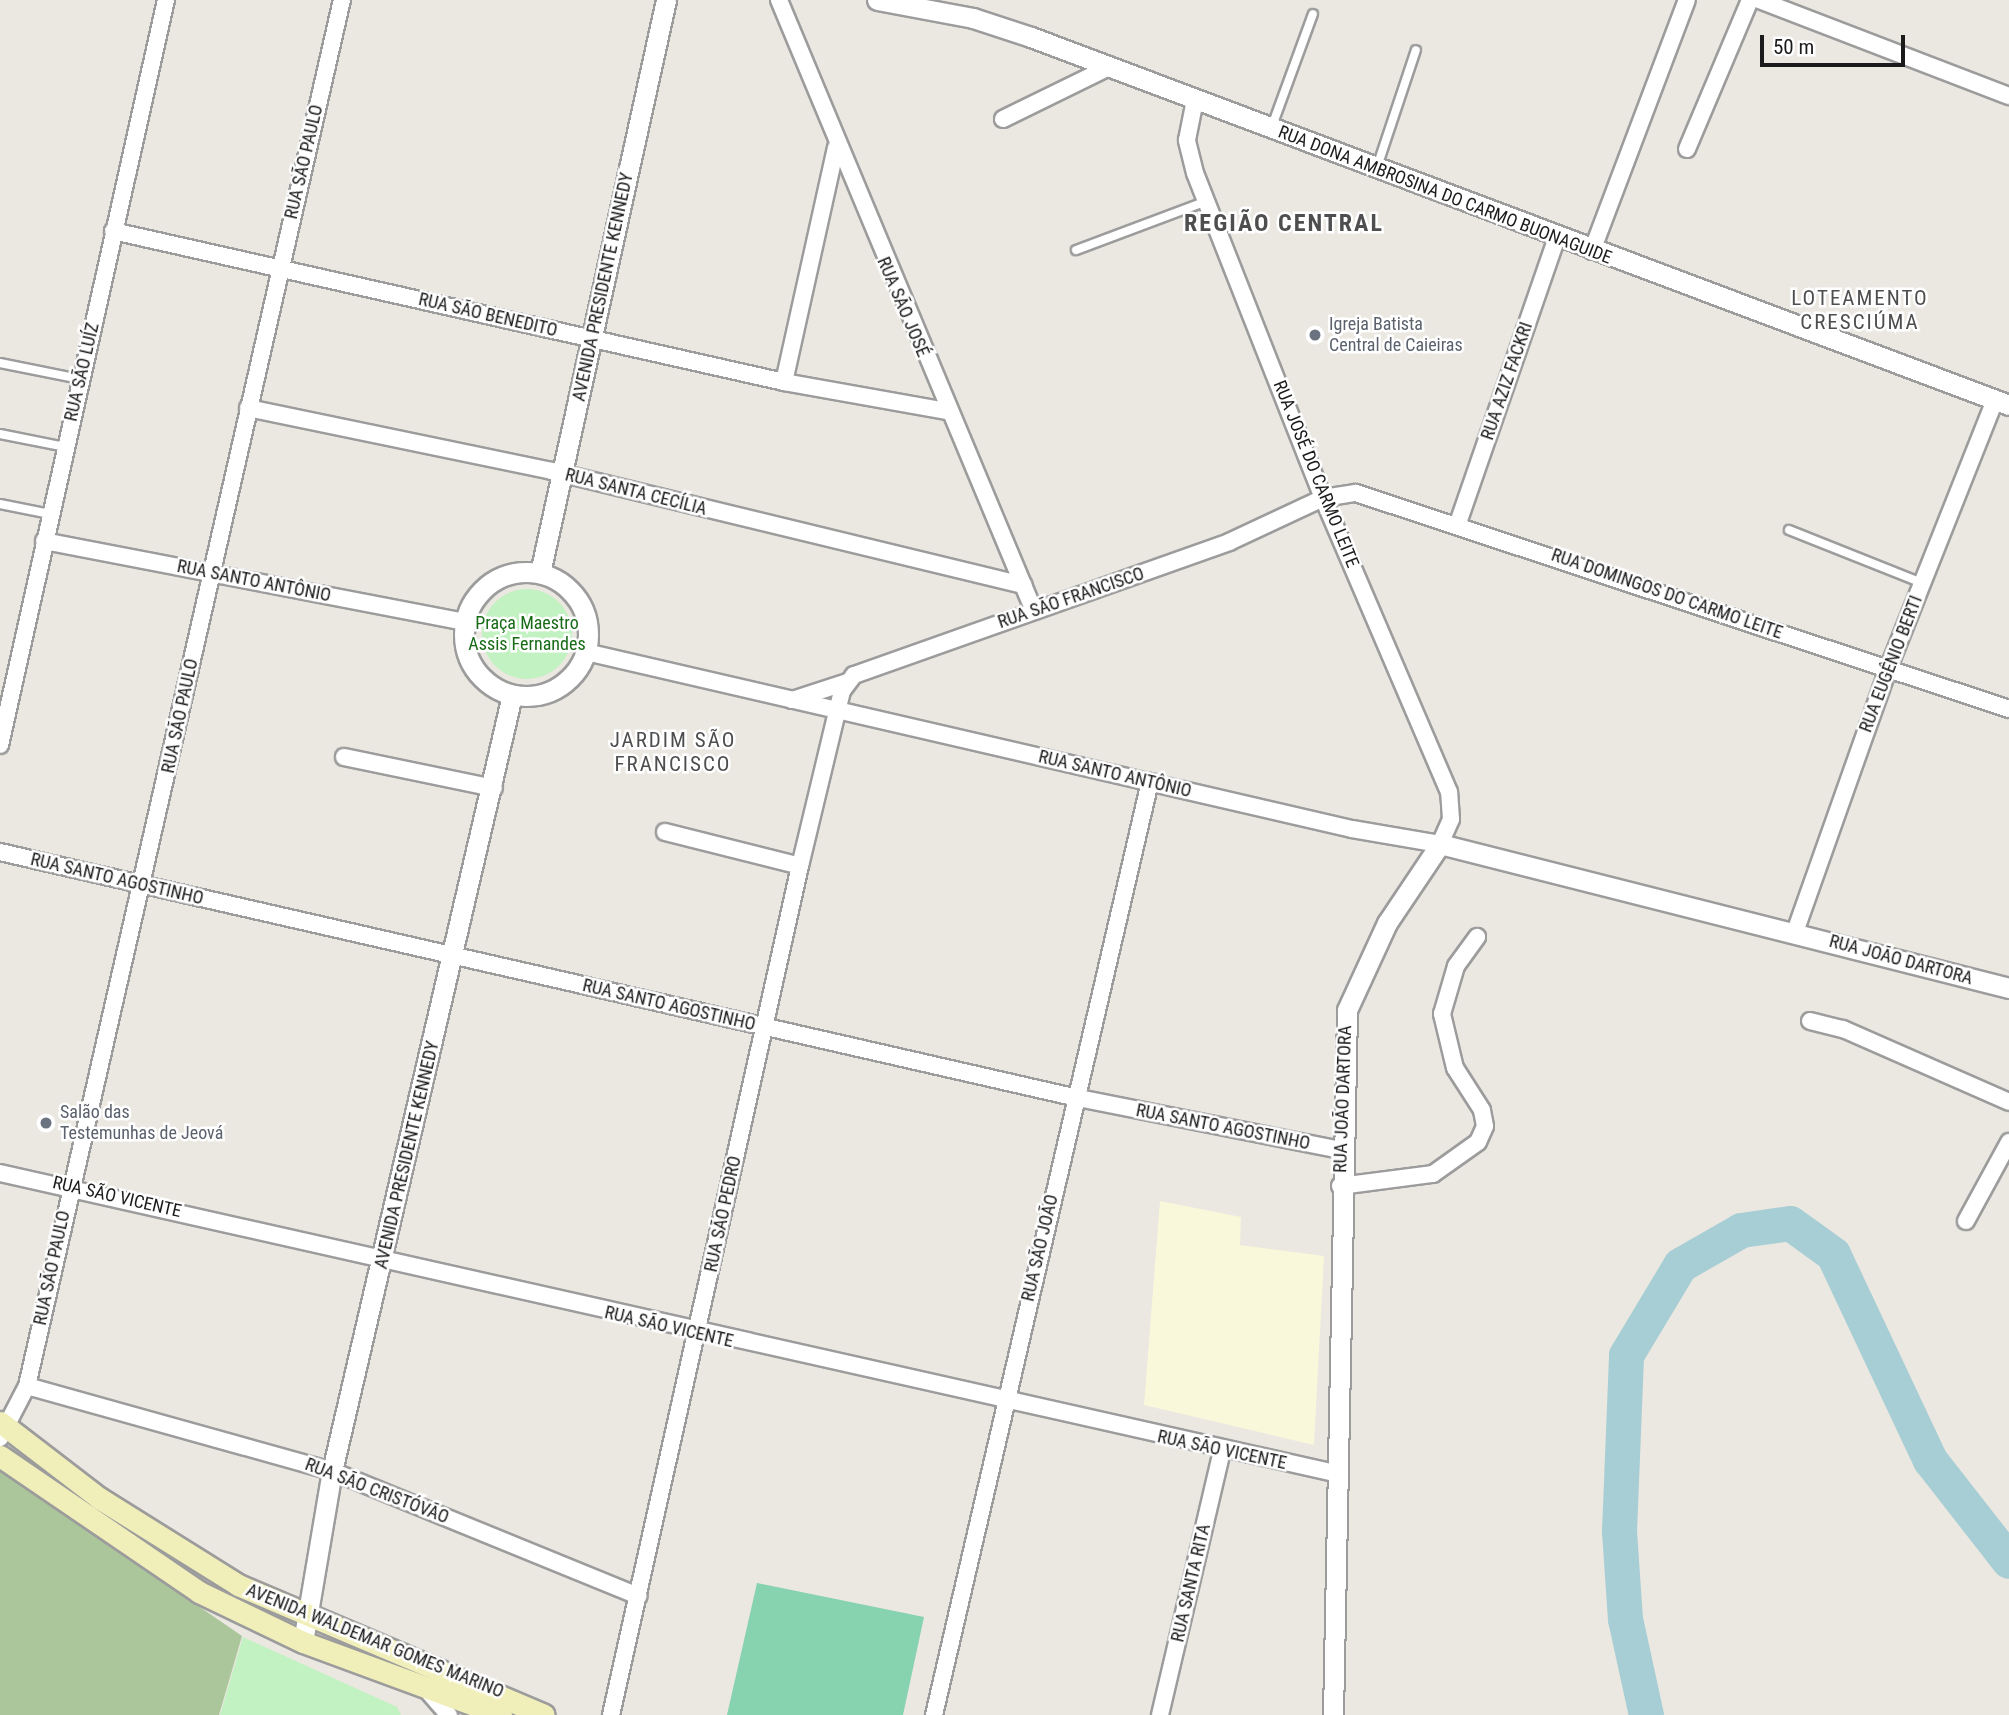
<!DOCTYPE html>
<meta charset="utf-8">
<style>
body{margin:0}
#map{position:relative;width:2009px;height:1715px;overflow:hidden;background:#ebe7e1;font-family:"Roboto Condensed",sans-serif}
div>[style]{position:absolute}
.education>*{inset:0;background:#faf8db}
.forest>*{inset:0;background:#abc69a}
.park>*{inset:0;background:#c2f2c1}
.round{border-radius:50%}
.pitch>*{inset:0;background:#87d2af}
.river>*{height:35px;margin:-17.5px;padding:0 17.5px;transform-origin:17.5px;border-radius:17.5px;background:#a6ced4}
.roads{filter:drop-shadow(2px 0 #9c9c9c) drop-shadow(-2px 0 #9c9c9c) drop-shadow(0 2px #9c9c9c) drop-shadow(0 -2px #9c9c9c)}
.service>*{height:8px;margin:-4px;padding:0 4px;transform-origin:4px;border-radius:4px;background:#fff}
.minor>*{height:16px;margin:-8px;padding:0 8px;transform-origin:8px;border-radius:8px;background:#fff}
.tertiary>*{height:19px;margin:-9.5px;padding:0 9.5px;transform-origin:9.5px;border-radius:9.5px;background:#fff}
.tertiary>.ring{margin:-9.5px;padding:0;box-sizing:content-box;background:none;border:19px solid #fff;border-radius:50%}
.secondary>*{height:21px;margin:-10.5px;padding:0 10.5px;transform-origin:10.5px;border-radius:10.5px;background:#f1efb9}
.dots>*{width:19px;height:19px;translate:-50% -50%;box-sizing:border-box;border:4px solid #fff;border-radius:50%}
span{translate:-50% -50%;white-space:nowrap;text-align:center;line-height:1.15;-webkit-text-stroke:5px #fff;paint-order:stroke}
.street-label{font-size:18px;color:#1b1b1b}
.worship-label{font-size:18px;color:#5b616d}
.left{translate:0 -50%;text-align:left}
.park-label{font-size:18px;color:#176b17}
.quarter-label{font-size:21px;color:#4e4e4e;letter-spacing:2px}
.district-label{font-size:24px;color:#4e4e4e;font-weight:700;letter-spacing:2px}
.scale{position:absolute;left:1760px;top:35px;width:145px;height:32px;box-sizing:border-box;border:4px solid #1b1b1b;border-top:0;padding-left:9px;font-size:21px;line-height:24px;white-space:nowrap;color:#1b1b1b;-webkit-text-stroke:5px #fff;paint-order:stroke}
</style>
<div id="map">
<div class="education">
<i style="clip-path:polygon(1160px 1201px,1241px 1217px,1240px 1245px,1324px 1256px,1314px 1445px,1144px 1405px)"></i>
</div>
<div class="forest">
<i style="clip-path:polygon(0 1470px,242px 1636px,219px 1715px,0 1715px)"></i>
</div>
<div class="park">
<i class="round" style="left:482px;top:589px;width:90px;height:90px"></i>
<i style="clip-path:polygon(243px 1637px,397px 1707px,401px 1715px,220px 1715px)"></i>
</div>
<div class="pitch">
<i style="clip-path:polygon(757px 1583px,924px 1617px,903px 1715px,727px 1715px)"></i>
</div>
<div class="river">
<i style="left:1646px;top:1715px;width:98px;rotate:-102.3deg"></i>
<i style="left:1625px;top:1619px;width:88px;rotate:-93.9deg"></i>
<i style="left:1619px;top:1531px;width:176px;rotate:-87.7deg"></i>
<i style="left:1626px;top:1355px;width:105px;rotate:-59deg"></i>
<i style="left:1680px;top:1265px;width:70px;rotate:-29.8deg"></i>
<i style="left:1741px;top:1230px;width:49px;rotate:-8.1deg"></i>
<i style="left:1790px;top:1223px;width:53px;rotate:35.8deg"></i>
<i style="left:1833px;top:1254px;width:228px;rotate:64.8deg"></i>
<i style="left:1930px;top:1460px;width:128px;rotate:52deg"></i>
</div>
<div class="roads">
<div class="service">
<i style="left:1272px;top:126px;width:119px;rotate:-69.9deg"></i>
<i style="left:1377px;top:167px;width:123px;rotate:-71.6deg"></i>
<i style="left:1076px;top:250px;width:140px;rotate:-20.5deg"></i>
<i style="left:0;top:363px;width:82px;rotate:11.3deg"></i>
<i style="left:0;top:434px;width:66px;rotate:11.3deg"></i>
<i style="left:0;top:504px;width:51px;rotate:11.3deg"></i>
<i style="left:1789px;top:530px;width:143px;rotate:21.7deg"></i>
</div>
<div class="minor">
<i style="left:779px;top:0;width:662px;rotate:67.35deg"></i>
<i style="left:1759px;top:0;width:268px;rotate:21deg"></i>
<i style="left:1003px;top:119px;width:118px;rotate:-26.1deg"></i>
<i style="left:1687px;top:149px;width:162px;rotate:-67.1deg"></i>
<i style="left:113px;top:231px;width:688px;rotate:12.68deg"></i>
<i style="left:784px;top:382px;width:165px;rotate:10.1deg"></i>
<i style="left:1592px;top:251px;width:268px;rotate:-69.3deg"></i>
<i style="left:784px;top:382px;width:240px;rotate:-77.5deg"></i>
<i style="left:248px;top:408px;width:310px;rotate:11.7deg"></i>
<i style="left:552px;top:471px;width:485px;rotate:13.6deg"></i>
<i style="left:1458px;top:523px;width:299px;rotate:-70.9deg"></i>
<i style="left:44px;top:541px;width:428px;rotate:10.9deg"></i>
<i style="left:586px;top:652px;width:786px;rotate:13.01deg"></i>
<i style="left:1352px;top:829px;width:89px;rotate:9.7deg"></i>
<i style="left:1440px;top:844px;width:27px;rotate:-66deg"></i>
<i style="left:1451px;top:819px;width:27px;rotate:-94deg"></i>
<i style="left:1449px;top:792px;width:320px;rotate:-113.2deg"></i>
<i style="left:1323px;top:498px;width:349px;rotate:-111.5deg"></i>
<i style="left:1195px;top:173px;width:34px;rotate:-104deg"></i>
<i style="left:1187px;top:140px;width:41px;rotate:-78.7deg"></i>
<i style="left:792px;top:700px;width:58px;rotate:-18.1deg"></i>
<i style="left:0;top:745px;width:763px;rotate:-77.44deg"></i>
<i style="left:344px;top:757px;width:153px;rotate:11.7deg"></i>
<i style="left:665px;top:832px;width:139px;rotate:14.1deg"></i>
<i style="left:0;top:852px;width:1101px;rotate:12.86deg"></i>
<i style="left:1073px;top:1097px;width:272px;rotate:11.2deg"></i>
<i style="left:1795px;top:932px;width:279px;rotate:-70.5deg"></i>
<i style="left:1888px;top:669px;width:289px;rotate:-68.3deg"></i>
<i style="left:1810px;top:1021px;width:34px;rotate:14deg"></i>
<i style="left:1843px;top:1029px;width:181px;rotate:23.7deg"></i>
<i style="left:0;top:1173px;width:1372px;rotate:12.67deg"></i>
<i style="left:1340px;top:1186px;width:94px;rotate:-7.4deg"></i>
<i style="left:1433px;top:1174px;width:55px;rotate:-35.4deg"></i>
<i style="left:1478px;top:1142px;width:17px;rotate:-66deg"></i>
<i style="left:1485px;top:1126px;width:16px;rotate:-101deg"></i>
<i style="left:1482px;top:1110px;width:50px;rotate:-122.7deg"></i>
<i style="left:1455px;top:1068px;width:56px;rotate:-103.5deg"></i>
<i style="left:1442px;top:1014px;width:50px;rotate:-73.7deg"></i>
<i style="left:1456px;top:966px;width:36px;rotate:-54deg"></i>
<i style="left:1966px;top:1221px;width:90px;rotate:-61.4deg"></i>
<i style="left:27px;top:1386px;width:317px;rotate:15.6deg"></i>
<i style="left:332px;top:1471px;width:331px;rotate:22.2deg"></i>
<i style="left:0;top:1438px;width:59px;rotate:-62.6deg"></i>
<i style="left:27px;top:1386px;width:1421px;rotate:-77.2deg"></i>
<i style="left:426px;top:1689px;width:35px;rotate:49deg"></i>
<i style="left:611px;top:1715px;width:870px;rotate:-77.45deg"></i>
<i style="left:800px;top:866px;width:180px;rotate:-76.5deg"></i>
<i style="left:842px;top:691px;width:20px;rotate:-53deg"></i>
<i style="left:854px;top:675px;width:398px;rotate:-19.5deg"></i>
<i style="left:1229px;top:542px;width:104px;rotate:-25.1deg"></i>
<i style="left:1323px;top:498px;width:33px;rotate:-9deg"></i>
<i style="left:1356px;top:493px;width:688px;rotate:18.3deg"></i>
<i style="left:934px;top:1715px;width:958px;rotate:-76.97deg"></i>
<i style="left:1160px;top:1715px;width:271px;rotate:-76.8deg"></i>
</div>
<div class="tertiary">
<i style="left:877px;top:0;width:98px;rotate:10.6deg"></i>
<i style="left:973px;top:18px;width:61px;rotate:18.1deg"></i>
<i style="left:1031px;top:37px;width:1045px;rotate:20.62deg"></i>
<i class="ring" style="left:464px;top:572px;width:105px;height:105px"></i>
<i style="left:540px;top:573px;width:587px;rotate:-77.6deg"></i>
<i style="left:303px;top:1642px;width:173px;rotate:-80.4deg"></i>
<i style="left:332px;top:1471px;width:797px;rotate:-76.94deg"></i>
<i style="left:1333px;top:1715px;width:705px;rotate:-88.86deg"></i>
<i style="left:1347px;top:1010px;width:96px;rotate:-65.3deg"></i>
<i style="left:1387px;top:923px;width:95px;rotate:-56.1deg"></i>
<i style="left:1440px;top:844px;width:587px;rotate:14.2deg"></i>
</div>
<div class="secondary">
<i style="left:0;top:1422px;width:125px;rotate:37.5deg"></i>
<i style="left:99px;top:1498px;width:164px;rotate:32deg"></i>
<i style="left:238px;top:1585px;width:332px;rotate:23deg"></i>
<i style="left:0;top:1456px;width:241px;rotate:34.3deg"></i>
<i style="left:199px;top:1592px;width:115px;rotate:25.7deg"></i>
<i style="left:303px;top:1642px;width:211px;rotate:20.2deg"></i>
</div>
</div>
<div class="dots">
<i style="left:1315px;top:335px;background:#6b7280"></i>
<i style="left:46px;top:1123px;background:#6b7280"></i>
</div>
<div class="street-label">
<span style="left:304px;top:162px;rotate:-77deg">RUA SÃO PAULO</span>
<span style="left:1445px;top:195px;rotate:21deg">RUA DONA AMBROSINA DO CARMO BUONAGUIDE</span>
<span style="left:603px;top:287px;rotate:-78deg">AVENIDA PRESIDENTE KENNEDY</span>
<span style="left:903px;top:307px;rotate:67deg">RUA SÃO JOSÉ</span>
<span style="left:488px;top:315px;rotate:13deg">RUA SÃO BENEDITO</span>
<span style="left:82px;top:372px;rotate:-77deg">RUA SÃO LUÍZ</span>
<span style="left:1507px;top:381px;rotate:-71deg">RUA AZIZ FACKRI</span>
<span style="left:1316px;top:474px;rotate:68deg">RUA JOSÉ DO CARMO LEITE</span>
<span style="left:636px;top:492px;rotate:14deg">RUA SANTA CECÍLIA</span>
<span style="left:254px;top:581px;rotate:11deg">RUA SANTO ANTÔNIO</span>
<span style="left:1667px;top:594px;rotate:19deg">RUA DOMINGOS DO CARMO LEITE</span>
<span style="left:1071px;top:598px;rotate:-19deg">RUA SÃO FRANCISCO</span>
<span style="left:1891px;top:664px;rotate:-69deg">RUA EUGÊNIO BERTI</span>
<span style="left:180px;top:716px;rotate:-78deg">RUA SÃO PAULO</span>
<span style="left:1115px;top:774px;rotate:13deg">RUA SANTO ANTÔNIO</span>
<span style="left:117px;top:879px;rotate:13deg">RUA SANTO AGOSTINHO</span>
<span style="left:1901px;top:960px;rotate:15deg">RUA JOÃO DARTORA</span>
<span style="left:669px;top:1005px;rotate:13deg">RUA SANTO AGOSTINHO</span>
<span style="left:1343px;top:1099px;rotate:-88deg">RUA JOÃO DARTORA</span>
<span style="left:1223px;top:1127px;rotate:11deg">RUA SANTO AGOSTINHO</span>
<span style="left:407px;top:1155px;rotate:-77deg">AVENIDA PRESIDENTE KENNEDY</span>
<span style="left:117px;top:1197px;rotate:13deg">RUA SÃO VICENTE</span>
<span style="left:723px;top:1214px;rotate:-78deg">RUA SÃO PEDRO</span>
<span style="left:1040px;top:1248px;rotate:-77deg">RUA SÃO JOÃO</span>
<span style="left:52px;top:1268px;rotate:-78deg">RUA SÃO PAULO</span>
<span style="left:669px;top:1327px;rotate:13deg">RUA SÃO VICENTE</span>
<span style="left:1222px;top:1450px;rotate:12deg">RUA SÃO VICENTE</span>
<span style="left:377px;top:1491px;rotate:21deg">RUA SÃO CRISTÓVÃO</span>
<span style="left:1191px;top:1583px;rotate:-77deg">RUA SANTA RITA</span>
<span style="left:375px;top:1641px;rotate:22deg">AVENIDA WALDEMAR GOMES MARINO</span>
</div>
<div class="worship-label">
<span class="left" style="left:1329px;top:335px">Igreja Batista<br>Central de Caieiras</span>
<span class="left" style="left:60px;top:1123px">Salão das<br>Testemunhas de Jeová</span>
</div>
<div class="park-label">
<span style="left:527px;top:634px">Praça Maestro<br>Assis Fernandes</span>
</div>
<div class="quarter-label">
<span style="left:1860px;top:310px">LOTEAMENTO<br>CRESCIÚMA</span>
<span style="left:673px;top:752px">JARDIM SÃO<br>FRANCISCO</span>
</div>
<div class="district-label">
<span style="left:1284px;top:224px">REGIÃO CENTRAL</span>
</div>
<div class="scale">50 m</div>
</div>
